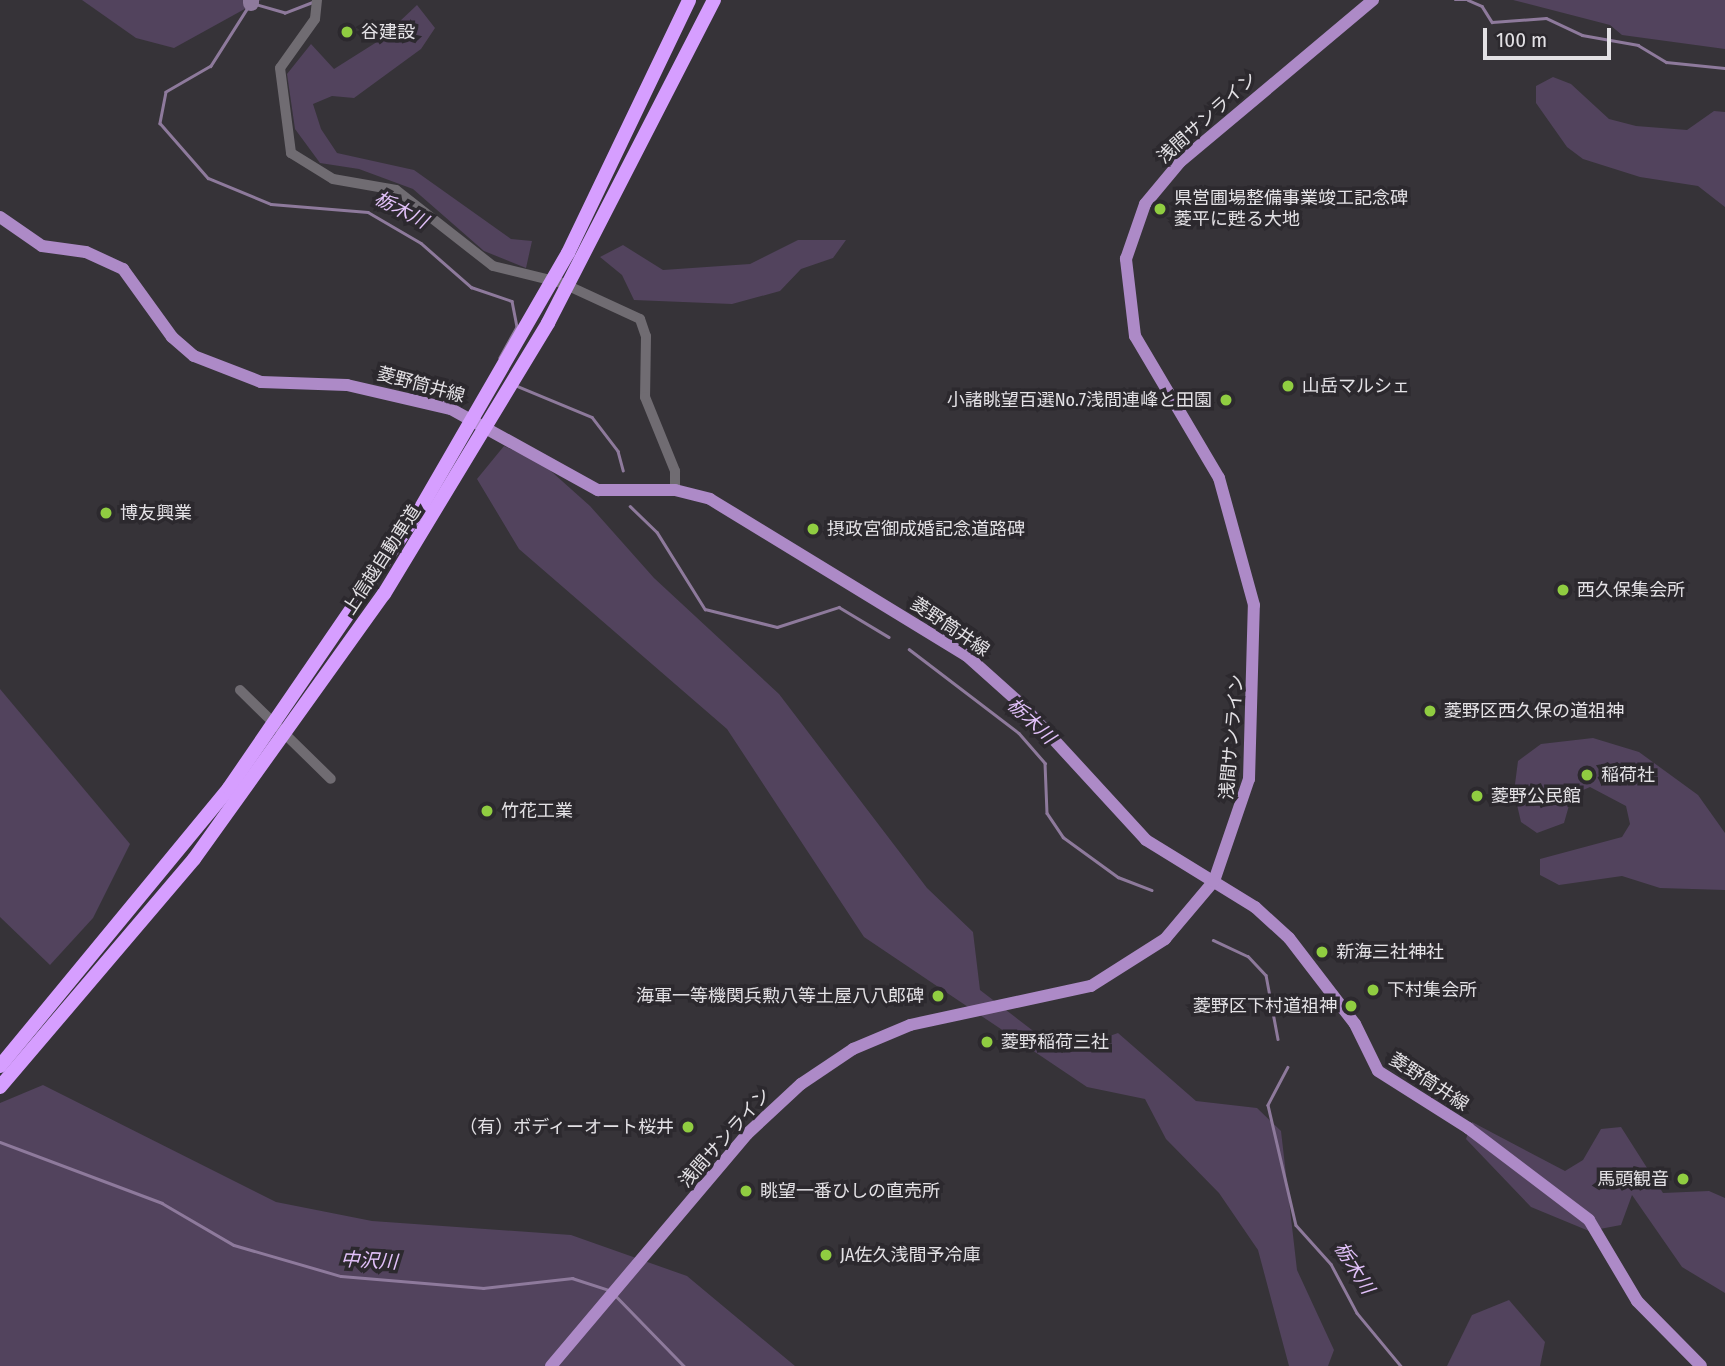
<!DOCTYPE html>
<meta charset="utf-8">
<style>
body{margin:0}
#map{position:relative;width:1725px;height:1366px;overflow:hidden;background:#363338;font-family:"Fira Sans Condensed","Noto Sans JP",sans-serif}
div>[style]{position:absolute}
.green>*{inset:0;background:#52435d}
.stream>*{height:2.5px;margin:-1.25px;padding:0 1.25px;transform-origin:1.25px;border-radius:1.25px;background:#8e7a9c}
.river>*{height:16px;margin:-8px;padding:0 8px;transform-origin:8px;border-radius:8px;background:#8e7a9c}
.minor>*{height:10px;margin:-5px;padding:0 5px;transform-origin:5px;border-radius:5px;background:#706c72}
.major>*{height:12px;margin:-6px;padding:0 6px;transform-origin:6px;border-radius:6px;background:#ad8ac7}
.highway>*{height:14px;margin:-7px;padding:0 7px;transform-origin:7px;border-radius:7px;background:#d69eff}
.dots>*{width:19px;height:19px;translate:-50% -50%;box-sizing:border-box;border:4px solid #2c292e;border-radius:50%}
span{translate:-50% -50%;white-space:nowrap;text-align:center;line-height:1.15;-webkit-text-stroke:7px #2c292e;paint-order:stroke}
.poi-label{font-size:18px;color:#e3e1e5}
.left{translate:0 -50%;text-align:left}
.right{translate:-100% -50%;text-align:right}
.street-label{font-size:18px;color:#e3e1e5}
.water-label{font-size:19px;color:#e2c1fa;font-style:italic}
.scale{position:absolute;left:1483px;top:28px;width:128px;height:32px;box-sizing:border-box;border:4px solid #e3e1e5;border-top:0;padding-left:9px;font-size:21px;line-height:24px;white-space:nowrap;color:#e3e1e5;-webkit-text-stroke:5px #2c292e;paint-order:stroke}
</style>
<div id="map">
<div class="green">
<i style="clip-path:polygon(82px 0,261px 0,174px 48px,136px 38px)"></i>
<i style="clip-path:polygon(1513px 0,1725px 0,1725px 49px,1622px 35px,1610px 25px)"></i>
<i style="clip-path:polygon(417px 5px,435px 28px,421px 49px,354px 98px,332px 96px,313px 104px,321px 129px,337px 153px,414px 170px,511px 239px,532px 241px,526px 268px,484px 251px,413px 189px,359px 169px,320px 163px,295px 129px,287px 74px,311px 44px,334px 69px,380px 40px)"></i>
<i style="clip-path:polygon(1553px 77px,1571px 84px,1609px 119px,1636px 126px,1687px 130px,1714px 111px,1725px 112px,1725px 207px,1698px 186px,1640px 177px,1583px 159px,1567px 147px,1536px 103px,1536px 86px)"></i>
<i style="clip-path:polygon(798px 240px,846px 240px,833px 258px,801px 269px,780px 291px,732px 304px,634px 300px,622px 275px,600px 257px,623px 245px,663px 270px,750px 264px)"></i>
<i style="clip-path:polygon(504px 446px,543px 464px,590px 506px,654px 578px,779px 694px,927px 888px,973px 932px,980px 990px,1062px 1053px,1118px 1033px,1196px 1101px,1257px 1108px,1281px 1131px,1297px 1270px,1334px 1350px,1328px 1366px,1289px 1366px,1258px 1250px,1219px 1193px,1166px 1139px,1145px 1099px,1087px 1087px,864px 937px,727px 729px,519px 549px,477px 479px)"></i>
<i style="clip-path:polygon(0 689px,130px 844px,93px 918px,50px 965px,0 917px)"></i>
<i style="clip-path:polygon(1593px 738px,1639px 752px,1698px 795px,1725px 833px,1725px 890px,1660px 888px,1622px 876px,1559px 885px,1540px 875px,1540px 859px,1622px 837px,1630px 824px,1626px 806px,1590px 787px,1572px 795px,1564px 823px,1537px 833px,1521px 822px,1514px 792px,1518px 761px,1541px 744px)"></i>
<i style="clip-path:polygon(43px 1085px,276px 1202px,372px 1221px,571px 1235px,687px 1276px,795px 1366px,0 1366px,0 1103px)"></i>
<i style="clip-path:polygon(1472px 1122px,1565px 1171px,1583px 1160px,1601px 1129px,1621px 1127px,1663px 1193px,1709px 1191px,1725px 1198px,1725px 1293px,1682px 1267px,1632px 1195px,1621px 1225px,1589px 1231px,1531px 1207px,1466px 1139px)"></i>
<i style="clip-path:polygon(1509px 1300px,1545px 1342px,1540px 1366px,1447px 1366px,1472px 1315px)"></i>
</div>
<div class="stream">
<i style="left:1455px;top:0;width:12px"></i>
<i style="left:1468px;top:0;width:15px;rotate:23deg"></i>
<i style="left:1482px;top:6px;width:19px;rotate:58deg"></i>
<i style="left:1492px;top:22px;width:54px;rotate:-4.2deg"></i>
<i style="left:1546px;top:18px;width:40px;rotate:25deg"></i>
<i style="left:1582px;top:35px;width:57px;rotate:10.1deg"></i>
<i style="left:1638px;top:45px;width:33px;rotate:31deg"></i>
<i style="left:1666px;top:62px;width:59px;rotate:5.8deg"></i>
<i style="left:314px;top:2px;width:31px;rotate:159deg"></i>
<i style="left:285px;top:13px;width:35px;rotate:-164deg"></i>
<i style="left:251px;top:3px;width:75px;rotate:122.4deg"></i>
<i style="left:211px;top:66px;width:52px;rotate:150deg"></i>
<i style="left:166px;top:92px;width:32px;rotate:101deg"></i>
<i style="left:160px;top:123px;width:73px;rotate:48.9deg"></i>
<i style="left:208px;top:178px;width:68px;rotate:22.4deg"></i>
<i style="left:271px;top:204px;width:97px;rotate:4.7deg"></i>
<i style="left:368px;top:212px;width:61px;rotate:30.3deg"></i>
<i style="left:421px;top:243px;width:67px;rotate:41.3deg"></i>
<i style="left:471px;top:287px;width:43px;rotate:18.9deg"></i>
<i style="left:512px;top:301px;width:26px;rotate:79deg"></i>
<i style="left:517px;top:327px;width:35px;rotate:119deg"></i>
<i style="left:517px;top:386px;width:81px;rotate:22.5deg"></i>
<i style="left:592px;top:417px;width:43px;rotate:52.6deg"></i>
<i style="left:618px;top:451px;width:20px;rotate:75deg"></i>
<i style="left:630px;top:506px;width:37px;rotate:44deg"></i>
<i style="left:657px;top:532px;width:91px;rotate:58.1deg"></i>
<i style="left:705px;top:609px;width:74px;rotate:14deg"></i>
<i style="left:777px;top:627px;width:65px;rotate:-17.9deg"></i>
<i style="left:839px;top:607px;width:58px;rotate:31deg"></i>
<i style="left:909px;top:649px;width:138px;rotate:37.4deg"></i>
<i style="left:1019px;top:733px;width:40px;rotate:49deg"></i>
<i style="left:1045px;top:763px;width:50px;rotate:87.7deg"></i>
<i style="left:1047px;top:813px;width:29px;rotate:56deg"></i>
<i style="left:1063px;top:837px;width:68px;rotate:36deg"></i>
<i style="left:1118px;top:877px;width:36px;rotate:21deg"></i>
<i style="left:1213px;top:940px;width:38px;rotate:25deg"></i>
<i style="left:1248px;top:956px;width:26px;rotate:47deg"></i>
<i style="left:1266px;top:975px;width:65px;rotate:79.4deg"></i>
<i style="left:1288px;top:1067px;width:43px;rotate:117.8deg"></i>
<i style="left:1268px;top:1105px;width:123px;rotate:76.9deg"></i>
<i style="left:1296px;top:1225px;width:52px;rotate:48.1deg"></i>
<i style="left:1331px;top:1264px;width:55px;rotate:62deg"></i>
<i style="left:1357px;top:1313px;width:69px;rotate:50.3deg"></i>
<i style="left:0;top:1142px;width:173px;rotate:20.6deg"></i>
<i style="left:162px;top:1203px;width:83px;rotate:30.3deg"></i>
<i style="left:234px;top:1245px;width:111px;rotate:16.2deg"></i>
<i style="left:341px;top:1276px;width:143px;rotate:4.8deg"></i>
<i style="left:483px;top:1288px;width:90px;rotate:-6.4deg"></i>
<i style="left:572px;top:1278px;width:38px;rotate:18deg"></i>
<i style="left:616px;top:1296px;width:98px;rotate:45.8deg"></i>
</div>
<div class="river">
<i style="left:251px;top:3px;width:3px;rotate:-90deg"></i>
</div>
<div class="minor">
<i style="left:317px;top:0;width:19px;rotate:96deg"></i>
<i style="left:315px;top:19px;width:60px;rotate:125.5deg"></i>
<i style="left:280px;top:68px;width:86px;rotate:82.6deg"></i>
<i style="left:291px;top:153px;width:49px;rotate:31.8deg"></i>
<i style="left:333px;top:179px;width:64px;rotate:9.9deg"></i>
<i style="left:396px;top:190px;width:123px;rotate:38.1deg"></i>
<i style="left:493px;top:266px;width:71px;rotate:13.8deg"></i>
<i style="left:562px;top:283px;width:86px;rotate:24.8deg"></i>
<i style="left:640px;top:319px;width:18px;rotate:71deg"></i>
<i style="left:646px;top:336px;width:61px;rotate:90.9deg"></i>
<i style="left:645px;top:397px;width:80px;rotate:67.9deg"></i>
<i style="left:675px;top:471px;width:19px;rotate:90deg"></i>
<i style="left:240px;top:690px;width:127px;rotate:44.4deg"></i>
</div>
<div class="major">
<i style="left:0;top:217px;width:51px;rotate:34.6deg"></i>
<i style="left:42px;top:246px;width:44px;rotate:7.8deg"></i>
<i style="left:86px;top:252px;width:41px;rotate:24.7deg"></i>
<i style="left:123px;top:269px;width:84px;rotate:54.2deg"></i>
<i style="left:172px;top:337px;width:29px;rotate:41deg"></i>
<i style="left:194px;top:356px;width:72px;rotate:21.2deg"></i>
<i style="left:261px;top:382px;width:86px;rotate:2deg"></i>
<i style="left:347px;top:385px;width:107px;rotate:13deg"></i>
<i style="left:451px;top:409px;width:168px;rotate:28.9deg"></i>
<i style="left:598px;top:490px;width:77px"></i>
<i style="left:675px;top:490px;width:36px;rotate:14deg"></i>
<i style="left:710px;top:499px;width:300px;rotate:31.4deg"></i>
<i style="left:966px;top:655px;width:75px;rotate:41.8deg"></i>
<i style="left:1022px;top:705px;width:183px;rotate:47.4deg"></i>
<i style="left:1146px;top:840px;width:128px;rotate:31.6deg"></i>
<i style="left:1255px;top:907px;width:46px;rotate:42.4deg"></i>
<i style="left:1289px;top:938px;width:108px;rotate:52.5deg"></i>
<i style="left:1355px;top:1024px;width:52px;rotate:63.9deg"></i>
<i style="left:1378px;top:1071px;width:107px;rotate:32.3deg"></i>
<i style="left:1468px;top:1128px;width:152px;rotate:37.2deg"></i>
<i style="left:1589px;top:1220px;width:94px;rotate:59.3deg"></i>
<i style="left:1637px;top:1301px;width:91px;rotate:45.4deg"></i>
<i style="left:551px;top:1366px;width:304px;rotate:-49.8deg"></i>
<i style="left:747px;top:1134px;width:74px;rotate:-42.8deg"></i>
<i style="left:801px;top:1084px;width:63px;rotate:-33.9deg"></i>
<i style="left:853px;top:1049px;width:62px;rotate:-22.8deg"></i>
<i style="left:910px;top:1025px;width:185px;rotate:-12.2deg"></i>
<i style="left:1091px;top:986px;width:88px;rotate:-32.4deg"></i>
<i style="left:1165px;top:939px;width:76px;rotate:-49.8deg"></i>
<i style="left:1214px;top:881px;width:108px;rotate:-71.1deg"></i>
<i style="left:1249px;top:779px;width:174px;rotate:-88.4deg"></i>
<i style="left:1254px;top:605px;width:132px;rotate:-105.4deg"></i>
<i style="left:1219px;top:478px;width:165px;rotate:-120.6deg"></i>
<i style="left:1135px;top:336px;width:78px;rotate:-96.7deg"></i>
<i style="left:1126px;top:259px;width:58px;rotate:-70.9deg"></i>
<i style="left:1145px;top:204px;width:55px;rotate:-50.2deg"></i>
<i style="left:1180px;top:162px;width:252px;rotate:-40deg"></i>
</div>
<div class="highway">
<i style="left:0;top:1066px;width:360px;rotate:-50.5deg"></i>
<i style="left:229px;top:788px;width:336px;rotate:-55.6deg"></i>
<i style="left:419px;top:511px;width:298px;rotate:-60deg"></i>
<i style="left:568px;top:253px;width:280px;rotate:-64.4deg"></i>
<i style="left:0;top:1087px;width:299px;rotate:-49.6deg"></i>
<i style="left:194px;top:859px;width:326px;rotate:-54.4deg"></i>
<i style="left:384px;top:594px;width:317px;rotate:-58.8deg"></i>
<i style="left:548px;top:323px;width:363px;rotate:-62.8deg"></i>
</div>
<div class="dots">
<i style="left:347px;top:32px;background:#90cd41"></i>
<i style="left:1160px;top:209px;background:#90cd41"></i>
<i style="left:1288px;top:386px;background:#90cd41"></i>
<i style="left:1226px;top:400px;background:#90cd41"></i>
<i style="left:106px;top:513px;background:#90cd41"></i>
<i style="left:813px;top:529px;background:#90cd41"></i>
<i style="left:1563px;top:590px;background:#90cd41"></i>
<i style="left:1430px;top:711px;background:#90cd41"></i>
<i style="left:1587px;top:775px;background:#90cd41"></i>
<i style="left:1477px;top:796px;background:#90cd41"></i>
<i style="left:487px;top:811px;background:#90cd41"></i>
<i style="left:1322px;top:952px;background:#90cd41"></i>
<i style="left:1373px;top:990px;background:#90cd41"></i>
<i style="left:938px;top:996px;background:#90cd41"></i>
<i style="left:1351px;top:1006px;background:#90cd41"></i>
<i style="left:987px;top:1042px;background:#90cd41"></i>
<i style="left:688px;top:1127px;background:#90cd41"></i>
<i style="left:1683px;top:1179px;background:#90cd41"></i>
<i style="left:746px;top:1191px;background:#90cd41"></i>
<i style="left:826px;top:1255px;background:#90cd41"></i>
</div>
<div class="poi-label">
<span class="left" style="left:361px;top:32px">谷建設</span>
<span class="left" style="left:1174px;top:209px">県営圃場整備事業竣工記念碑<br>菱平に甦る大地</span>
<span class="left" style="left:1302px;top:386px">山岳マルシェ</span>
<span class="right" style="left:1212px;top:400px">小諸眺望百選No.7浅間連峰と田園</span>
<span class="left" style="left:120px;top:513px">博友興業</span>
<span class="left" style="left:827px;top:529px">摂政宮御成婚記念道路碑</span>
<span class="left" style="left:1577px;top:590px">西久保集会所</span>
<span class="left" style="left:1444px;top:711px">菱野区西久保の道祖神</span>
<span class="left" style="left:1601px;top:775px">稲荷社</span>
<span class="left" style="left:1491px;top:796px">菱野公民館</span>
<span class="left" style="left:501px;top:811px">竹花工業</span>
<span class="left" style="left:1336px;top:952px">新海三社神社</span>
<span class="left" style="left:1387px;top:990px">下村集会所</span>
<span class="right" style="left:924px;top:996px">海軍一等機関兵勲八等土屋八八郎碑</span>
<span class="right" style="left:1337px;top:1006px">菱野区下村道祖神</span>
<span class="left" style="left:1001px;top:1042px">菱野稲荷三社</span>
<span class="right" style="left:674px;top:1127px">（有）ボディーオート桜井</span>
<span class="right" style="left:1669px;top:1179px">馬頭観音</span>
<span class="left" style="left:760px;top:1191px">眺望一番ひしの直売所</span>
<span class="left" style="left:840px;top:1255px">JA佐久浅間予冷庫</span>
</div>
<div class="street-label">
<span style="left:1207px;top:118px;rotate:-42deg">浅間サンライン</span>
<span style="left:421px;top:385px;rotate:15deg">菱野筒井線</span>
<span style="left:382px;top:560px;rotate:-57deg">上信越自動車道</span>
<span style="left:950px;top:627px;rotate:34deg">菱野筒井線</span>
<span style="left:1232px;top:737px;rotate:-85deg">浅間サンライン</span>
<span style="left:1429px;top:1082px;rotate:33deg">菱野筒井線</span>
<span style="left:725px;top:1138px;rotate:-48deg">浅間サンライン</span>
</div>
<div class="water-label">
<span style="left:401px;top:210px;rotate:28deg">栃木川</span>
<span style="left:1031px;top:721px;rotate:43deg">栃木川</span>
<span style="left:369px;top:1261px;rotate:3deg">中沢川</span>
<span style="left:1354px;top:1268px;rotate:58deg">栃木川</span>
</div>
<div class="scale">100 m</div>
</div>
